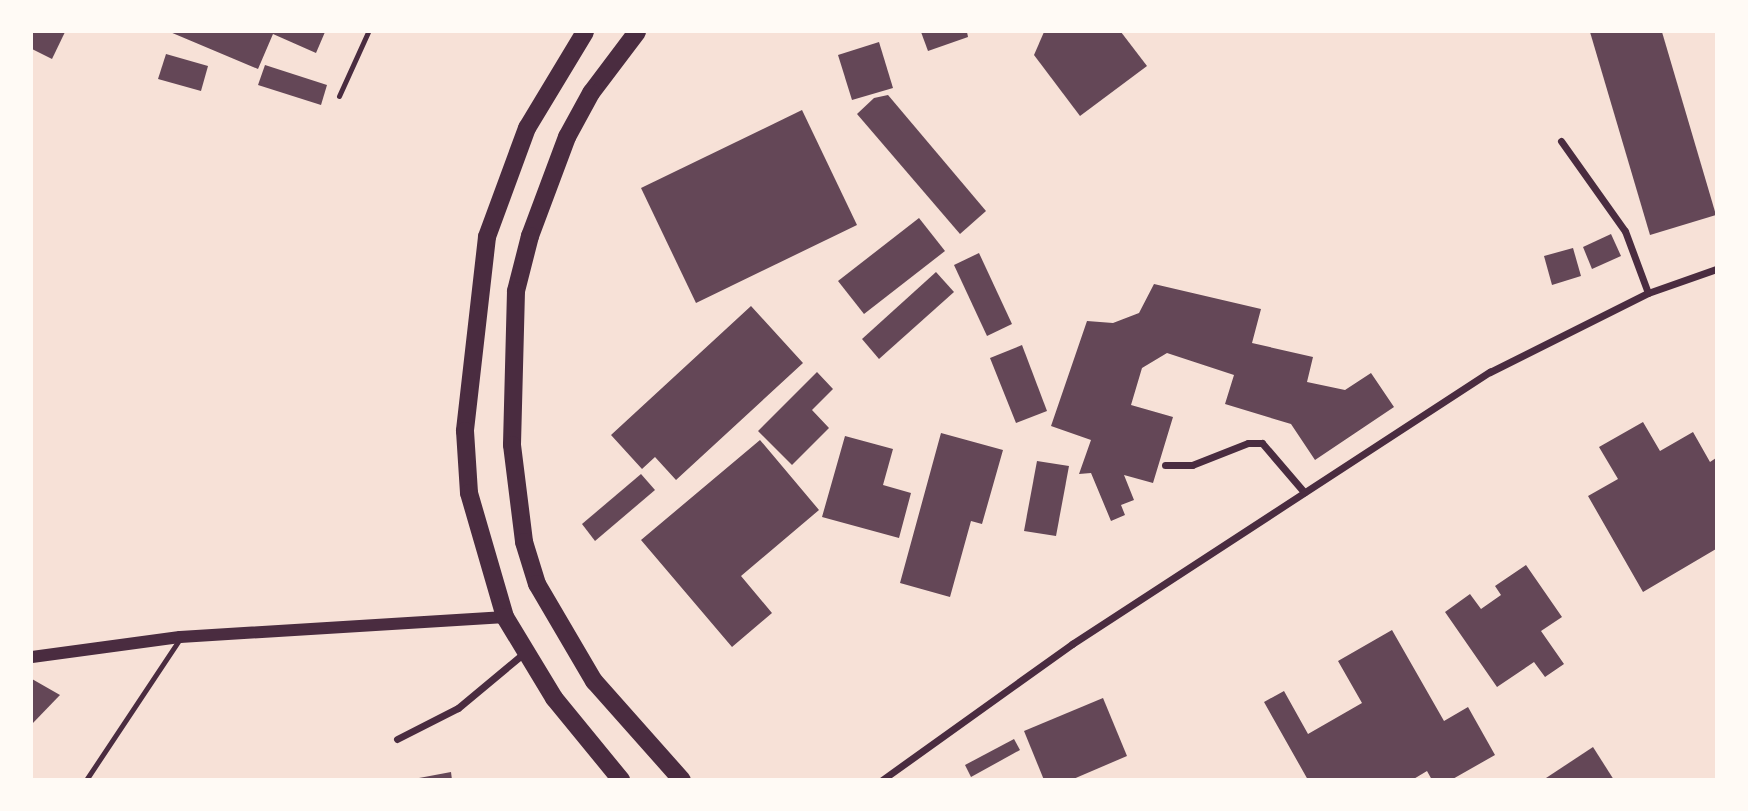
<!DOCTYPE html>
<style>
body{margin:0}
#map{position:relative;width:1748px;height:811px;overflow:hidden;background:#f7e1d7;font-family:"Source Serif 4",serif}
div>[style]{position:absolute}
.building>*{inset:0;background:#644757}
.service>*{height:5px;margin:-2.5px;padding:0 2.5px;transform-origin:2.5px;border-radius:2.5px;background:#4a2c40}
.minor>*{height:7px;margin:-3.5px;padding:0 3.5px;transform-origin:3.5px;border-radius:3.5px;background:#4a2c40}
.tertiary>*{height:12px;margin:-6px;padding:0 6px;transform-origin:6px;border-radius:6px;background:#4a2c40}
.primary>*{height:18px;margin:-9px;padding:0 9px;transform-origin:9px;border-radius:9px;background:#4a2c40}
span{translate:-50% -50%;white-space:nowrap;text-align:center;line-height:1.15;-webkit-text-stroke:7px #fffaf5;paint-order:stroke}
.frame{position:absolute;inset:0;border:33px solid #fffaf5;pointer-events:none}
</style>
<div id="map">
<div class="building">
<i style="clip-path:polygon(32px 32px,65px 32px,52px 59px,32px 49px)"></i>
<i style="clip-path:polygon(170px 32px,325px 32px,316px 53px,273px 34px,258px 69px)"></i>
<i style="clip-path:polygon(921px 32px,967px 32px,968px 37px,928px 51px)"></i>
<i style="clip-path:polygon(1044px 32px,1121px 32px,1147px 66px,1080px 116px,1034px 55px)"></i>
<i style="clip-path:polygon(1590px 32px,1662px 32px,1716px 215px,1650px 235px)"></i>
<i style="clip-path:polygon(879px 42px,893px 88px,852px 100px,838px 55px)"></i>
<i style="clip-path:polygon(166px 54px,208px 66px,201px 91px,158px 79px)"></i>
<i style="clip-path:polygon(265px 65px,327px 85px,321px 105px,258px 85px)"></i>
<i style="clip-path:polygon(888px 95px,986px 211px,960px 234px,857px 114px,874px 98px)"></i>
<i style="clip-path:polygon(802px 110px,857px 225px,696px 303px,641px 188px)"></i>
<i style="clip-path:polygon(919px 218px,945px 251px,864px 314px,838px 281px)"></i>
<i style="clip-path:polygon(1611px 234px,1621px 256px,1592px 269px,1583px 247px)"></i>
<i style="clip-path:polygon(1573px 248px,1581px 276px,1552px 285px,1544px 256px)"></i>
<i style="clip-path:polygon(979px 253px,1012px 324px,987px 336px,954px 265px)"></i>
<i style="clip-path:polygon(936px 272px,954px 292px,879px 359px,862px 339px)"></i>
<i style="clip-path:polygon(1154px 284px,1261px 309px,1252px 343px,1313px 357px,1307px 382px,1345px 390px,1371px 373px,1394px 407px,1315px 460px,1291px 424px,1225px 404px,1234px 375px,1167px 353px,1142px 368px,1131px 405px,1173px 417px,1153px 483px,1124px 475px,1134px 500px,1121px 505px,1125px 515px,1111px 521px,1091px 473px,1079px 474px,1091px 440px,1051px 426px,1087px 321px,1113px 323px,1139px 313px)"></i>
<i style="clip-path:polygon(751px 306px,803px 363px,676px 480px,655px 457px,642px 469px,611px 435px)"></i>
<i style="clip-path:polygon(1022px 345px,1047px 411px,1016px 423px,990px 358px)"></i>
<i style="clip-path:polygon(817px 372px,833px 389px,812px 410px,829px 428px,792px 465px,758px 431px)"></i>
<i style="clip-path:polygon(1643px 422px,1660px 451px,1693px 432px,1710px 462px,1716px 458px,1716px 549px,1643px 592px,1588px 496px,1618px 479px,1599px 447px)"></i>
<i style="clip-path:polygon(941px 433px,1003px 450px,982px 524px,971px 521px,950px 597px,900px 583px)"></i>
<i style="clip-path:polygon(845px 436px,893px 449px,883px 485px,911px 493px,899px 538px,822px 517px)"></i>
<i style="clip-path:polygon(760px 440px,819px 510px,741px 576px,772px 613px,732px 647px,641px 540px)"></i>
<i style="clip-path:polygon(1037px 461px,1069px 466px,1056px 536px,1024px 531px)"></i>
<i style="clip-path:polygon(641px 474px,655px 490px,595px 541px,582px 524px)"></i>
<i style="clip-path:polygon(1526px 565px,1562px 617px,1541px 631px,1564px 664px,1545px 677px,1534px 662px,1497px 687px,1445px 612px,1470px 594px,1481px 609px,1501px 595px,1495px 586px)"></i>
<i style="clip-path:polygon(1392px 630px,1444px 721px,1468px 707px,1495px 755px,1451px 780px,1432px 780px,1427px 771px,1412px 780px,1308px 780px,1264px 702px,1284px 691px,1308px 734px,1362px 703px,1338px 661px)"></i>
<i style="clip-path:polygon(32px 679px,60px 695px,32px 724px)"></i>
<i style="clip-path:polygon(1103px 698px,1127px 756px,1071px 780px,1044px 780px,1024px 731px)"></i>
<i style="clip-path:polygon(1014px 739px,1020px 750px,971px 777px,965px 765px)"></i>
<i style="clip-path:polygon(1593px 747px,1614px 780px,1543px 780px)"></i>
<i style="clip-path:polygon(451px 772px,452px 780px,419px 780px,419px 778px)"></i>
</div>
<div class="service">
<i style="left:339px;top:96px;width:70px;rotate:-65.6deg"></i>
<i style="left:86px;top:780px;width:168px;rotate:-56.4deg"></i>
</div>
<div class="minor">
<i style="left:1561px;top:141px;width:110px;rotate:54.6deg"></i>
<i style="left:1625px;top:231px;width:66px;rotate:69.6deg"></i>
<i style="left:1165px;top:465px;width:27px"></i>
<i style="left:1192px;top:465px;width:60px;rotate:-21.4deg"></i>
<i style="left:1248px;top:443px;width:14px"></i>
<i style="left:1262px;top:443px;width:65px;rotate:49.4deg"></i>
<i style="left:397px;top:739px;width:68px;rotate:-26.9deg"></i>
<i style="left:458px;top:708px;width:86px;rotate:-39.8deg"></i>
<i style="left:882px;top:780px;width:234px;rotate:-35.6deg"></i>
<i style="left:1072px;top:644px;width:499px;rotate:-33.1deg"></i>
<i style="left:1490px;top:372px;width:177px;rotate:-26.6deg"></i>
<i style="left:1648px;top:293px;width:72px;rotate:-19.4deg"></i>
</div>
<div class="tertiary">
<i style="left:32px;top:657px;width:149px;rotate:-7.7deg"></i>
<i style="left:180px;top:637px;width:326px;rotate:-3.5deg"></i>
</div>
<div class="primary">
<i style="left:585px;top:32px;width:112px;rotate:121.1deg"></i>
<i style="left:527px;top:128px;width:116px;rotate:110.2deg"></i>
<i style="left:487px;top:237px;width:195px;rotate:96.5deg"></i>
<i style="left:465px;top:431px;width:62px;rotate:86.3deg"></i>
<i style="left:469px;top:493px;width:129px;rotate:73.8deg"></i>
<i style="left:505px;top:617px;width:95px;rotate:58.8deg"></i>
<i style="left:554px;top:698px;width:106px;rotate:50.7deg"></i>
<i style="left:637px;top:32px;width:76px;rotate:127deg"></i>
<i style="left:591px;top:93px;width:50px;rotate:118.6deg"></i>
<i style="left:567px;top:137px;width:106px;rotate:110.5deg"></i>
<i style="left:530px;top:236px;width:57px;rotate:104.3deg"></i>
<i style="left:516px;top:291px;width:154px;rotate:91.5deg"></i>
<i style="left:512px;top:445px;width:98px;rotate:82.9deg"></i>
<i style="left:524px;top:542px;width:44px;rotate:72.8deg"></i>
<i style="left:537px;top:584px;width:113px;rotate:59.6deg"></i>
<i style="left:594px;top:681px;width:132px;rotate:48.4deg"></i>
</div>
<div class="frame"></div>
</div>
